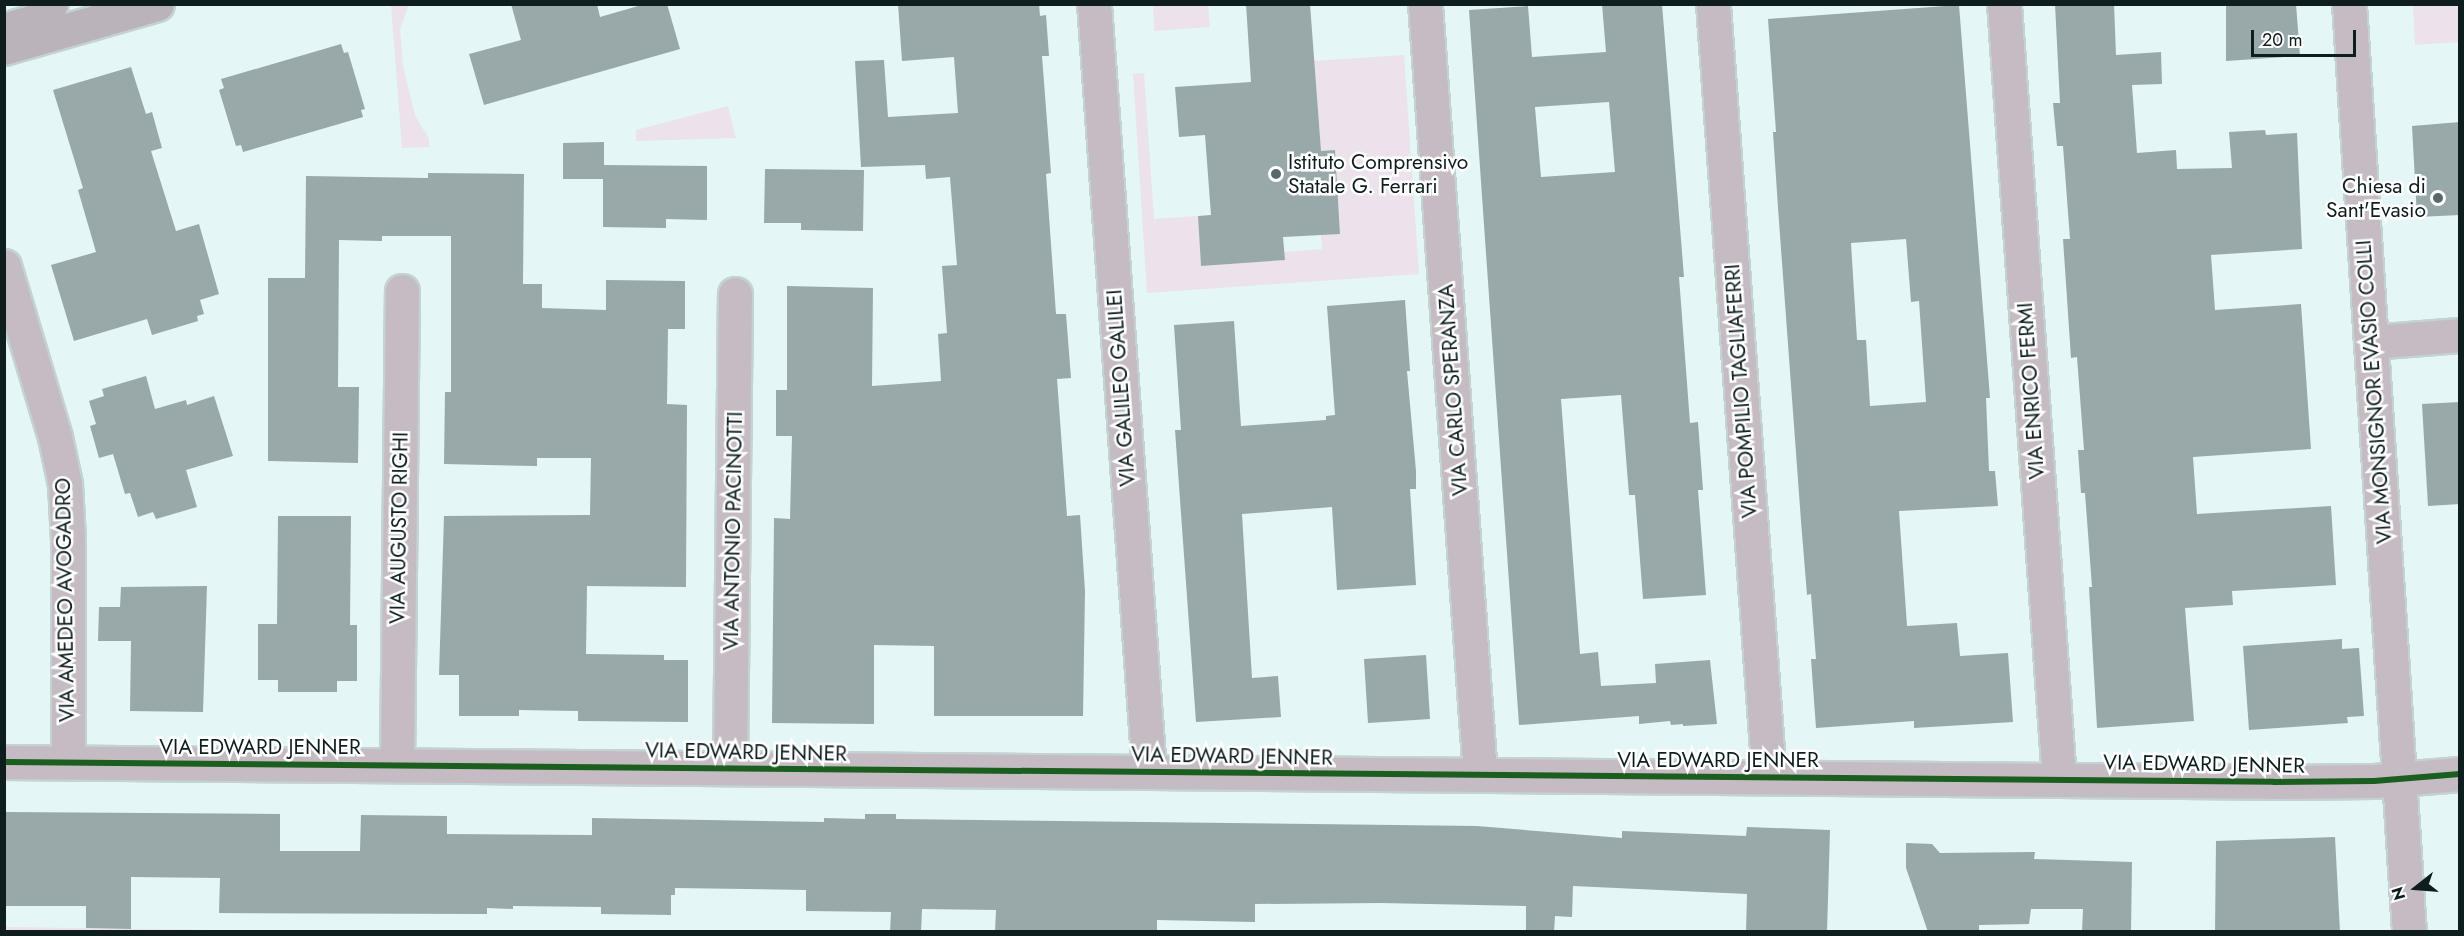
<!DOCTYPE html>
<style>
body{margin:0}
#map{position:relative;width:2464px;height:936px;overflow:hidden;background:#e5f6f6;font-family:Jost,sans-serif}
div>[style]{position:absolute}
.green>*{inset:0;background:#ebe2ec}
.building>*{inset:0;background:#99a8a8}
.roads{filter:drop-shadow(2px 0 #c4d2d2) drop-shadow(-2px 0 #c4d2d2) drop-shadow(0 2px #c4d2d2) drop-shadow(0 -2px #c4d2d2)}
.minor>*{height:33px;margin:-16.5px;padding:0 16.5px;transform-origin:16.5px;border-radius:16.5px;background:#c4bcc2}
.major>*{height:33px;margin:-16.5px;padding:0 16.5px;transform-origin:16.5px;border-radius:16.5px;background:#bab4ba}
.cycleway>*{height:6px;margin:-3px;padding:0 3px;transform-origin:3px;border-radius:3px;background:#1b5e20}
.dots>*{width:16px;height:16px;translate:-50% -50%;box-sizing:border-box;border:3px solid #fff;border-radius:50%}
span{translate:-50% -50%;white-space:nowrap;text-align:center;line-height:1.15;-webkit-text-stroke:5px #fff;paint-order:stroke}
.poi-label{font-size:21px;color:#0e1d1d}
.left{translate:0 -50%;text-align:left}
.right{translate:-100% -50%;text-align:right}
.street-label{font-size:21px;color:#0e1d1d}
.frame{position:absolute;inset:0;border:6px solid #0e1d1d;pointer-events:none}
.north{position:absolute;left:2386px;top:858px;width:60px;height:60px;-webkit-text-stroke:4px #fff;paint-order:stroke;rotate:253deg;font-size:16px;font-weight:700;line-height:24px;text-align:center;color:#0e1d1d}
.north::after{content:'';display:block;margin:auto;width:21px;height:27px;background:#0e1d1d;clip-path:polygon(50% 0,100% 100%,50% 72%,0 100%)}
.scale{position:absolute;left:2251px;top:30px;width:105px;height:27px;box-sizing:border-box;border:3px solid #0e1d1d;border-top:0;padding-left:8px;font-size:18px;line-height:21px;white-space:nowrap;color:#0e1d1d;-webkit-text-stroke:4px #fff;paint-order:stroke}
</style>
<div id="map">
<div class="green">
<i style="clip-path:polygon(391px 5px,409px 5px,400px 29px,403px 66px,415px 115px,429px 139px,429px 147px,402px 148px)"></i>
<i style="clip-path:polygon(1153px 5px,1208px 5px,1210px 27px,1154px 31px)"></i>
<i style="clip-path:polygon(2413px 5px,2459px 5px,2459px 42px,2415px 45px)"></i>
<i style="clip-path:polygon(1404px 55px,1419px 274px,1147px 293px,1133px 74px,1144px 73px,1154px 219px,1198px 216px,1201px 266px,1284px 260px,1284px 252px,1322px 249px,1321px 235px,1340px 233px,1335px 150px,1291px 153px,1320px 141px,1314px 61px)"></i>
<i style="clip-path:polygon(728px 106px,736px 138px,636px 141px,636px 130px)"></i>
<i style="clip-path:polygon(5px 927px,283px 931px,5px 932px)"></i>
</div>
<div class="building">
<i style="clip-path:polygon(511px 4px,597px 4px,600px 17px,645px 4px,667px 4px,680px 49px,484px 105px,469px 54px,521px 40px)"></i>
<i style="clip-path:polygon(898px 4px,1039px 4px,1040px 16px,1046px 15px,1049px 56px,1042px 56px,1051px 173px,1046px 174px,1056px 314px,1066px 314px,1071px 378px,1057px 379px,1067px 516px,1080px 515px,1085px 591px,1083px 716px,934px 716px,934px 646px,874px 645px,874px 724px,772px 723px,774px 518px,790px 519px,792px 436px,776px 436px,776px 390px,787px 390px,787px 286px,873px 288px,872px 386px,941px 381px,938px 334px,947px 333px,942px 266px,957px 265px,950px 177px,926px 179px,925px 165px,861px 167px,855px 61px,884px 60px,888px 117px,958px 113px,954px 57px,902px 61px)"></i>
<i style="clip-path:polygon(1246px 4px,1310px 4px,1321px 151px,1335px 150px,1340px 234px,1283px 237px,1285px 260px,1201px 266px,1198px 216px,1211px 215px,1205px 135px,1179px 137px,1175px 87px,1251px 82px)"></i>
<i style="clip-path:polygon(evenodd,1602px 4px,1662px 4px,1684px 277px,1679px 277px,1690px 423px,1698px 422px,1703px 490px,1698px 490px,1706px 595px,1643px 599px,1635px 495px,1629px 495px,1621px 395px,1561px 399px,1580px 654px,1598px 652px,1601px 686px,1656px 683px,1655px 664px,1710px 660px,1717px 724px,1683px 726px,1683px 724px,1671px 725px,1670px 721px,1639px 724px,1639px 716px,1519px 725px,1469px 10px,1528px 6px,1532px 57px,1606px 52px,1602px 4px,1609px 102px,1615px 172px,1541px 177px,1535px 107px,1609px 102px)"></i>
<i style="clip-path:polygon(2055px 4px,2114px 4px,2116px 55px,2161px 52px,2162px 84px,2132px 85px,2137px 153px,2176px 150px,2177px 169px,2232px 168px,2229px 132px,2265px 130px,2266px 135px,2297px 133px,2302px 249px,2211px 255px,2215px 310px,2301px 304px,2311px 449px,2193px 457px,2197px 514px,2331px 506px,2336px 585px,2232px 591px,2233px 605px,2185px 608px,2194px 721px,2097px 728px,2089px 587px,2092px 587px,2085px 493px,2081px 493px,2078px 450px,2084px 450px,2077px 357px,2071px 358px,2063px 239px,2070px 239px,2063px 146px,2057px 146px,2053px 103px,2060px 103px)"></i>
<i style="clip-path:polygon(2226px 4px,2296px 4px,2300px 56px,2226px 61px)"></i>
<i style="clip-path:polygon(evenodd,1959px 5px,1990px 398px,1986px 398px,1989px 471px,1995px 471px,1998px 506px,1899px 511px,1907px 626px,1957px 623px,1960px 656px,2008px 653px,2013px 722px,1914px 728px,1914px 721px,1816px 728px,1811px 659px,1816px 659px,1811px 594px,1807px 595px,1801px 521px,1778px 208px,1773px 132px,1776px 132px,1768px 19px,1959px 5px,1906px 239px,1911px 302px,1919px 301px,1926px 402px,1870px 406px,1866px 340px,1857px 340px,1851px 243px,1906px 239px)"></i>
<i style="clip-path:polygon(341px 44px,344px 53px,348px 52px,365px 109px,361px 110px,363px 117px,243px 152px,241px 145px,236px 146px,219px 90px,224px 88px,221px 79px)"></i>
<i style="clip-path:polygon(131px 67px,146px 114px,152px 112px,162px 148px,151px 151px,176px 231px,199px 224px,219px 294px,200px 300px,204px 314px,197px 316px,198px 321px,152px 335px,147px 319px,74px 341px,51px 265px,96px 252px,78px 190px,83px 188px,53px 90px)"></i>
<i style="clip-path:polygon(2460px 122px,2460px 215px,2417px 217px,2412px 126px)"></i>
<i style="clip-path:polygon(604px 142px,604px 165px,707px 166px,707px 220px,666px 219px,666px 228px,603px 227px,603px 179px,563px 179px,563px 143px)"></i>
<i style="clip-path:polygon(765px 169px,864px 170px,863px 231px,801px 230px,801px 223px,764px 223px)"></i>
<i style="clip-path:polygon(428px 173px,524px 174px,523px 284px,542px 284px,542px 308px,606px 310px,606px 280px,685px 281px,685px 329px,668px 329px,667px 404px,687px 405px,686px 587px,587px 586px,586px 654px,664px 655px,664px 660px,688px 660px,688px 722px,578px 721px,578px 711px,519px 710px,519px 716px,459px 716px,459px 675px,439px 675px,444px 516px,590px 515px,591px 458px,537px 458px,537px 466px,444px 464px,445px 392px,451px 392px,451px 236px,382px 236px,382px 241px,339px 240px,338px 387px,359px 387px,358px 463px,268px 461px,268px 278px,305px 278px,306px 176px,428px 178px)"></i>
<i style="clip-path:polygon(1405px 300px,1410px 371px,1407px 371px,1416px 471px,1416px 489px,1410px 489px,1416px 585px,1337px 590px,1332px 507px,1242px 514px,1252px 678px,1278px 676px,1281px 717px,1196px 722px,1175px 430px,1181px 430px,1174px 325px,1234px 321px,1241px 426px,1326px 420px,1326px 416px,1335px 415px,1327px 306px)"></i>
<i style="clip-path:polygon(146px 376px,155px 409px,186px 400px,187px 405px,214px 396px,233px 456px,186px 470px,197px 507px,156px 519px,153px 512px,138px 517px,130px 493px,125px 494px,113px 454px,99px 458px,90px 426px,96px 424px,89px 401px,104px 396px,102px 389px)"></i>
<i style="clip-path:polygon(2460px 402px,2460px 504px,2428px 506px,2422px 404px)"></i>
<i style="clip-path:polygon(278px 516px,351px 516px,350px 625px,357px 625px,357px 681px,337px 681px,337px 692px,278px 692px,278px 680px,258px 680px,258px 624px,277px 624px)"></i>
<i style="clip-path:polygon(207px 586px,203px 712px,130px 711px,131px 641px,98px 641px,99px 607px,120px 607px,121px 587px)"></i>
<i style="clip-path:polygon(2342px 639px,2342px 649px,2359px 648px,2364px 716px,2347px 717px,2348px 723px,2249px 730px,2243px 646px)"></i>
<i style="clip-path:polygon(1426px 655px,1430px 719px,1368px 723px,1364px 659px)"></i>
<i style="clip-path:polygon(4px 812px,280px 814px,280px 851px,360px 851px,361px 815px,447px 816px,447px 834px,592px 835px,592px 818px,824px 822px,824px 818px,865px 819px,865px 814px,896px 814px,896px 819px,1477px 826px,1622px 838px,1622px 831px,1746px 836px,1747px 827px,1830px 830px,1827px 932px,1746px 932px,1747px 894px,1573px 886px,1572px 917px,1555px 916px,1554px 932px,1526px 932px,1526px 906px,1381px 903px,1255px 904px,1255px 922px,1157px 920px,1157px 932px,995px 932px,996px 910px,922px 909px,921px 932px,890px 932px,891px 912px,806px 911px,806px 890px,675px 888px,675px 895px,671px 895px,671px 915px,601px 914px,601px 907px,513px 906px,513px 909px,487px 908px,487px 914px,219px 913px,220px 878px,131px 877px,131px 929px,86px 928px,86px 906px,4px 906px)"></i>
<i style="clip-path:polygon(2335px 837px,2340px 932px,2215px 932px,2216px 841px)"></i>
<i style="clip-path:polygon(1906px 843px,1932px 844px,1940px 853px,2035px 852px,2034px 859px,2132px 862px,2131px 932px,2082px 932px,2083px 909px,2031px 909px,2029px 924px,1979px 925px,1979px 932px,1928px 932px,1906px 868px)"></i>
</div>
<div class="roads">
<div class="minor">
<i style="left:1094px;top:4px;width:770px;rotate:85.9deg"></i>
<i style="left:1425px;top:4px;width:773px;rotate:85.92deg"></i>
<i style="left:1713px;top:4px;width:775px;rotate:85.86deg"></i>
<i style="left:2004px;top:4px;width:776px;rotate:85.94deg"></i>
<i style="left:2349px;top:4px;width:930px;rotate:86.3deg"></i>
<i style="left:4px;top:266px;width:178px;rotate:73.4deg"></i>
<i style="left:55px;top:437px;width:48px;rotate:78deg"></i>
<i style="left:65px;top:484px;width:55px;rotate:86.9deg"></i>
<i style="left:68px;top:539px;width:223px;rotate:90deg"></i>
<i style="left:2371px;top:342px;width:89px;rotate:-4.5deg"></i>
<i style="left:4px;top:762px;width:2270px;rotate:0.5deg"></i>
<i style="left:2274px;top:782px;width:100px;rotate:-0.6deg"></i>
<i style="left:2374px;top:781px;width:86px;rotate:-4.7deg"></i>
<i style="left:397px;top:765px;width:474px;rotate:-89.4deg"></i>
<i style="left:730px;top:768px;width:474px;rotate:-89.4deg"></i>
</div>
<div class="major">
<i style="left:6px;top:29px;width:37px;rotate:-16deg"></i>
<i style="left:42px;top:19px;width:17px;rotate:-59deg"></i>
<i style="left:4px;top:48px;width:159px;rotate:-16deg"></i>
</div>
</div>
<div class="cycleway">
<i style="left:4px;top:762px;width:2270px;rotate:0.5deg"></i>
<i style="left:2274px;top:782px;width:100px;rotate:-0.6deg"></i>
<i style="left:2374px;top:781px;width:86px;rotate:-4.7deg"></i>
</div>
<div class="dots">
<i style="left:1276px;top:174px;background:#596969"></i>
<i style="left:2438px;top:198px;background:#596969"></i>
</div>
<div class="poi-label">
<span class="left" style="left:1288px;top:174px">Istituto Comprensivo<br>Statale G. Ferrari</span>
<span class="right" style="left:2426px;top:198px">Chiesa di<br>Sant'Evasio</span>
</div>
<div class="street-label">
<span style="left:1121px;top:388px;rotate:-94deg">VIA GALILEO GALILEI</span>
<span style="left:1453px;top:390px;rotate:-94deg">VIA CARLO SPERANZA</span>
<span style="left:1741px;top:391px;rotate:-94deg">VIA POMPILIO TAGLIAFERRI</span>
<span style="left:2031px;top:391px;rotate:-94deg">VIA ENRICO FERMI</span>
<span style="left:2374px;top:392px;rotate:-94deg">VIA MONSIGNOR EVASIO COLLI</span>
<span style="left:399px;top:528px;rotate:-89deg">VIA AUGUSTO RIGHI</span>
<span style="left:733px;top:531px;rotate:-89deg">VIA ANTONIO PACINOTTI</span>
<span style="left:65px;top:600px;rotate:-91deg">VIA AMEDEO AVOGADRO</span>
<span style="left:260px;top:747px">VIA EDWARD JENNER</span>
<span style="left:746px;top:752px;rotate:1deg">VIA EDWARD JENNER</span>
<span style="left:1232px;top:756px;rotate:1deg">VIA EDWARD JENNER</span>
<span style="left:1718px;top:760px">VIA EDWARD JENNER</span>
<span style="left:2204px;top:764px;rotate:1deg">VIA EDWARD JENNER</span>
</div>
<div class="frame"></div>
<div class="north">N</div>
<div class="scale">20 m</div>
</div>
